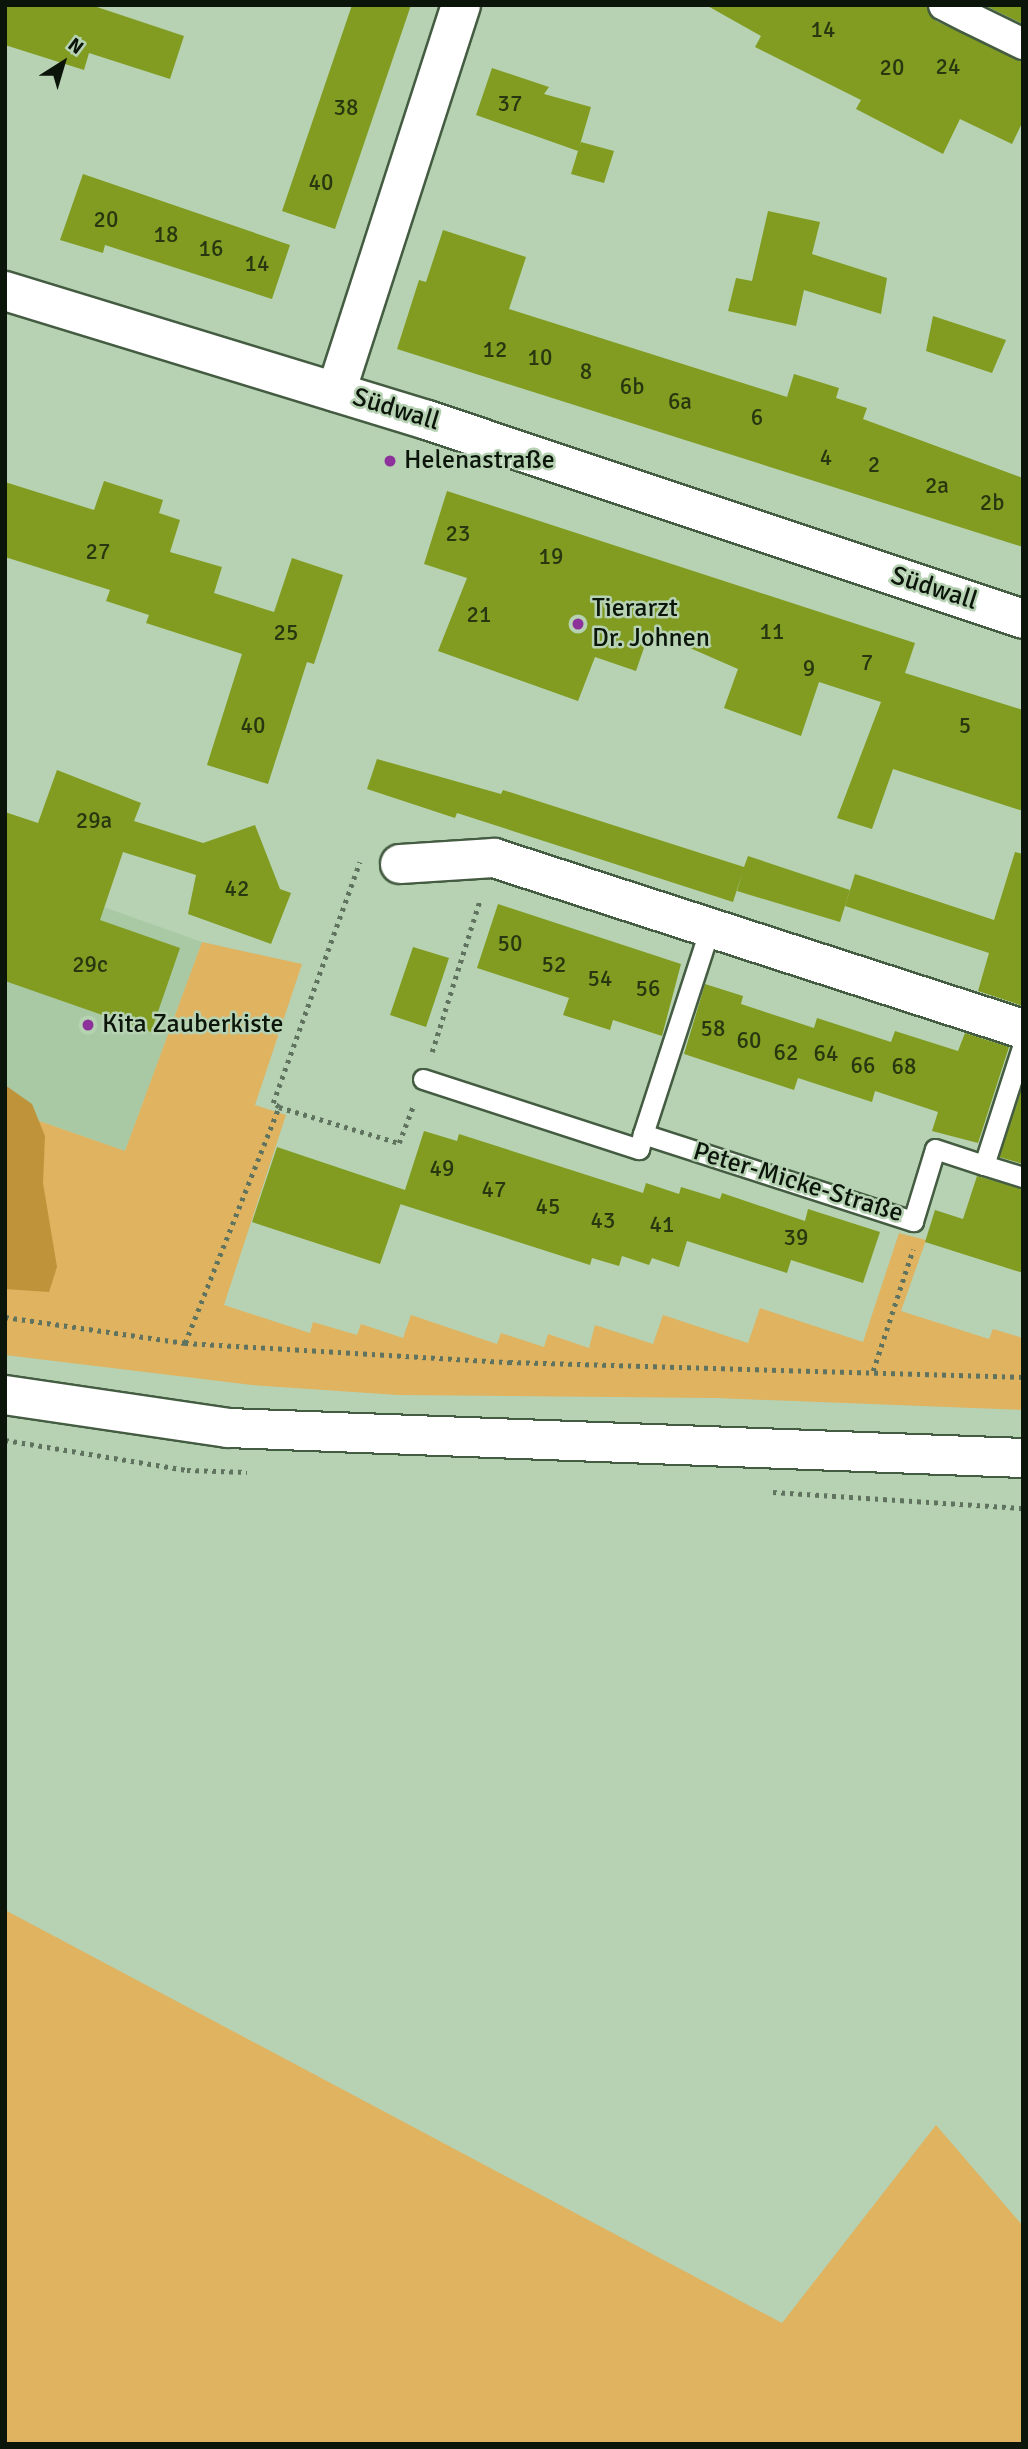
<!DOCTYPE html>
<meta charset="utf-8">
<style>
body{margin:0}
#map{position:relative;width:1028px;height:2449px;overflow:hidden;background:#b6d2b3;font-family:Signika,sans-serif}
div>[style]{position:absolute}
.built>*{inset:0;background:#a8c9a4}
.green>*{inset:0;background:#dfb360}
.forest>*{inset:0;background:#bf933a}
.building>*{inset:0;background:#819c20}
.path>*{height:4.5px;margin-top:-2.25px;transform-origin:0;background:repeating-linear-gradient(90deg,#60735e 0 3.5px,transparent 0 8.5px)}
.roads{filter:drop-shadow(2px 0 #445c41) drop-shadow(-2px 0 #445c41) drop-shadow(0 2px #445c41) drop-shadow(0 -2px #445c41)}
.service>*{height:19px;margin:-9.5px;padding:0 9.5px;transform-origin:9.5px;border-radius:9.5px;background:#fff}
.pedestrian>*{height:30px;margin:-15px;padding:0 15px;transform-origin:15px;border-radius:15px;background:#fff}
.minor>*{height:38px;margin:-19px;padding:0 19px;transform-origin:19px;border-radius:19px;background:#fff}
.tertiary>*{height:38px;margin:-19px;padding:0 19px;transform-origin:19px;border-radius:19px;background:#fff}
.secondary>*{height:38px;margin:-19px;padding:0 19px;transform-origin:19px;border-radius:19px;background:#fff}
.dots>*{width:19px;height:19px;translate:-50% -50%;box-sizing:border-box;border:4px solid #b6d2b3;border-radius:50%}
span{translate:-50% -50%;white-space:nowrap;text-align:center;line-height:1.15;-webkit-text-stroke:5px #b6d2b3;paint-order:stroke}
.number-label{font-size:23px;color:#283710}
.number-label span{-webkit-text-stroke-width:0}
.street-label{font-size:26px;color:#0b150a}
.poi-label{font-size:26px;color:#0b150a}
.left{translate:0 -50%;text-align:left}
.frame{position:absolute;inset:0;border:7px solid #0b150a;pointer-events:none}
.north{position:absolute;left:28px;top:28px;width:70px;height:70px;-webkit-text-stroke:5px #b6d2b3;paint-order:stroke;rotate:37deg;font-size:19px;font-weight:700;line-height:28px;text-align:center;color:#0b150a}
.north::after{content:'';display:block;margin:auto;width:24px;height:32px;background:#0b150a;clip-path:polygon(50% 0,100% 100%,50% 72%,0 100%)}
</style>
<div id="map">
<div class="built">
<i style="clip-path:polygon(5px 872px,202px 942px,125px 1151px,5px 1109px)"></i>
</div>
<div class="green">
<i style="clip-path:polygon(202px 942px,302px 964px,255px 1105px,286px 1115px,224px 1305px,310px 1333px,313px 1322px,357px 1335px,361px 1324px,403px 1338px,411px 1315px,497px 1344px,501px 1333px,544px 1347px,548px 1334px,589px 1348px,595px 1325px,653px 1344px,663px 1315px,748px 1343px,760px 1308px,863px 1342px,899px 1233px,926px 1240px,901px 1311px,989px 1339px,993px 1329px,1023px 1338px,1023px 1410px,716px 1398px,398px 1395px,252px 1385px,5px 1355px,5px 1109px,125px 1151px)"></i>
<i style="clip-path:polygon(5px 1910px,782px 2323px,936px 2125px,1023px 2226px,1023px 2444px,5px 2444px)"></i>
</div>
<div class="forest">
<i style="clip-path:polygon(5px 1085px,32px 1104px,45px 1136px,43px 1183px,57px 1267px,49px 1292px,5px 1289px)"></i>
</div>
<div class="building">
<i style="clip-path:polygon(5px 5px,91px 5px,184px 36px,170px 79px,89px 53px,84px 70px,5px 45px)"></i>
<i style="clip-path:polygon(352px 5px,411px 5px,335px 229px,282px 211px)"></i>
<i style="clip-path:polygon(706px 5px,927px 5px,936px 21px,1023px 61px,1023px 121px,1012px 144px,960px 119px,943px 154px,856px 109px,861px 100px,755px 47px,761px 36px)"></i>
<i style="clip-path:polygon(984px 5px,1023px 5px,1023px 24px)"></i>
<i style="clip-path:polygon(492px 68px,549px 87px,544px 94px,591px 107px,579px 148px,581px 142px,614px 151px,604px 183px,571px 174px,578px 151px,476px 115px)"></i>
<i style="clip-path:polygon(83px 174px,290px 245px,272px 299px,105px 245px,103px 253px,60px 240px)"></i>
<i style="clip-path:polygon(768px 211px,820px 222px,812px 254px,887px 278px,881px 314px,804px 290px,796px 326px,728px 311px,736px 278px,752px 281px)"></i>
<i style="clip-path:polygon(443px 230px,526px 257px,509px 309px,787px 397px,794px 374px,839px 388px,836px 398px,867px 408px,863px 419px,1023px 478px,1023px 547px,397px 349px,419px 280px,426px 282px)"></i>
<i style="clip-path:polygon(933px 316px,1006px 340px,992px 373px,926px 351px)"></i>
<i style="clip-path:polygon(104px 481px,163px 500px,159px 513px,180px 520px,170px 552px,222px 567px,214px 593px,274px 612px,292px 558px,343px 575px,314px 664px,307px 662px,268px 784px,207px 765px,242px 654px,146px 623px,149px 615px,106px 601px,110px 590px,5px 557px,5px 482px,94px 510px)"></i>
<i style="clip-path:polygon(447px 491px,915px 643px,905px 673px,1023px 710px,1023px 811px,893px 769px,872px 829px,837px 818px,881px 702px,819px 682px,801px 736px,724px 708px,738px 669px,658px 634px,655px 642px,647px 639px,636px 671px,595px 657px,578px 701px,438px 651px,467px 578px,424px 564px)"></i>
<i style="clip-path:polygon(377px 759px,501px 794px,503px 790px,744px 867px,748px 856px,850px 890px,840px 922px,737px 891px,743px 871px,733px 902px,457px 813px,455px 818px,367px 789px)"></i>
<i style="clip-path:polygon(57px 770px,141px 803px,134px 821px,203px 843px,255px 825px,280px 889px,291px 893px,271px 944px,188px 914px,196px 875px,123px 852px,100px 920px,180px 948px,151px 1032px,5px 981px,5px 812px,38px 823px)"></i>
<i style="clip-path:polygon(1015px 852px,1023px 854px,1023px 1006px,978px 991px,989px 953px,845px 906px,855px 874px,994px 920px)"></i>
<i style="clip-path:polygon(498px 904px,681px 964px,662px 1036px,613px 1020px,610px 1030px,563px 1015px,569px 998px,477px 968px)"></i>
<i style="clip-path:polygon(413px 947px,449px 958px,426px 1027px,390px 1015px)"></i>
<i style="clip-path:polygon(705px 984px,743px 996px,741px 1004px,814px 1028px,817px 1018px,891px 1042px,895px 1031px,958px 1051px,965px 1033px,1009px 1047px,978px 1143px,932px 1131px,938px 1112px,875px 1091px,872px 1102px,798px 1078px,794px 1090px,684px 1054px)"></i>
<i style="clip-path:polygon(1023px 1085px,1023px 1164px,999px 1157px)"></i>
<i style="clip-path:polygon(424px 1131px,457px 1141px,459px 1134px,643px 1193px,646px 1183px,679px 1194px,681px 1187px,720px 1199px,722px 1193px,805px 1221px,808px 1209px,880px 1232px,863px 1283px,791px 1260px,787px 1273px,687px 1241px,679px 1267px,652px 1258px,649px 1265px,622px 1256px,619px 1266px,592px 1258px,590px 1265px,400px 1204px,403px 1197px,380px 1264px,252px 1222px,277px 1147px,405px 1190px)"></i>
<i style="clip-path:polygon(977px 1176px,1023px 1189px,1023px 1273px,925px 1242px,935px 1210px,963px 1219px)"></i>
</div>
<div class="path">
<i style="left:432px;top:1052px;width:159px;rotate:-72.5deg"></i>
<i style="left:279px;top:1107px;width:7px;rotate:-146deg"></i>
<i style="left:273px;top:1103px;width:256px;rotate:-70.2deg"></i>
<i style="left:5px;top:1317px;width:182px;rotate:8.2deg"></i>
<i style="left:185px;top:1343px;width:254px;rotate:-68.3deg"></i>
<i style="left:279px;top:1107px;width:125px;rotate:16.7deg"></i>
<i style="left:399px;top:1143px;width:40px;rotate:-69deg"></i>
<i style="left:185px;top:1343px;width:325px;rotate:3.4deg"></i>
<i style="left:509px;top:1362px;width:514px;rotate:1.67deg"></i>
<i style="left:873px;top:1371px;width:128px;rotate:-71.8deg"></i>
<i style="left:5px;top:1440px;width:184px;rotate:9.4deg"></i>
<i style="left:187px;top:1470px;width:60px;rotate:1.9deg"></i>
<i style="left:773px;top:1492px;width:251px;rotate:3.7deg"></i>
</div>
<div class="roads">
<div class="service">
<i style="left:423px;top:1079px;width:227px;rotate:18deg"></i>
<i style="left:639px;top:1149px;width:16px;rotate:-75deg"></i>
<i style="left:643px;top:1134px;width:284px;rotate:17.9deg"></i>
<i style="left:913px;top:1221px;width:75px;rotate:-73deg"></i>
<i style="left:935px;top:1149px;width:52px;rotate:18.1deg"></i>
<i style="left:984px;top:1165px;width:127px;rotate:-72.1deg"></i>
<i style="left:643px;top:1134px;width:217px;rotate:-72deg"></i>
<i style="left:984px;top:1165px;width:41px;rotate:17.1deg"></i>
</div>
<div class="pedestrian">
<i style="left:944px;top:5px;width:28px;rotate:27deg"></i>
<i style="left:972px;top:19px;width:57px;rotate:26.1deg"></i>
</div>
<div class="minor">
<i style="left:336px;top:392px;width:407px;rotate:-72.1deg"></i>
<i style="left:400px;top:864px;width:94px;rotate:-3.7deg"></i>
<i style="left:494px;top:858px;width:556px;rotate:17.91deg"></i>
</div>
<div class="tertiary">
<i style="left:5px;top:291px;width:441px;rotate:17deg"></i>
<i style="left:427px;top:420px;width:628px;rotate:18.46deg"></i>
</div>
<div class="secondary">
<i style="left:5px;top:1395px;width:225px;rotate:8.4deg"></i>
<i style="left:228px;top:1428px;width:796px;rotate:2.16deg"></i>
</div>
</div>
<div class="dots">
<i style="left:390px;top:461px;background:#8d319b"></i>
<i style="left:578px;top:624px;background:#8d319b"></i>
<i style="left:88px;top:1025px;background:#8d319b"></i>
</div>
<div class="number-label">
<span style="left:823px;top:30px">14</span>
<span style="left:948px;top:67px">24</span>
<span style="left:892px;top:68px">20</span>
<span style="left:510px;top:104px">37</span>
<span style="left:346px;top:108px">38</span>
<span style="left:321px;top:183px">40</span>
<span style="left:106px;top:220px">20</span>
<span style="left:166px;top:235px">18</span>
<span style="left:211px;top:249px">16</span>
<span style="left:257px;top:264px">14</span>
<span style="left:495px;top:350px">12</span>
<span style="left:540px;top:358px">10</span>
<span style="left:586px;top:372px">8</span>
<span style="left:632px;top:387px">6b</span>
<span style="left:680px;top:402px">6a</span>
<span style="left:757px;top:418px">6</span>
<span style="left:826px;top:458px">4</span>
<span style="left:874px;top:465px">2</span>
<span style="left:937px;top:486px">2a</span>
<span style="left:992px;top:503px">2b</span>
<span style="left:458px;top:534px">23</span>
<span style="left:98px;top:552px">27</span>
<span style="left:551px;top:557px">19</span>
<span style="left:479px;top:615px">21</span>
<span style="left:772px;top:632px">11</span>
<span style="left:286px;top:633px">25</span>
<span style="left:867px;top:663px">7</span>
<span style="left:809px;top:669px">9</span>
<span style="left:253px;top:726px">40</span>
<span style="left:965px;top:726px">5</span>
<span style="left:94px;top:821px">29a</span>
<span style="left:237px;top:889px">42</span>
<span style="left:510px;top:944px">50</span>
<span style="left:90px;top:965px">29c</span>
<span style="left:554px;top:965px">52</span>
<span style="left:600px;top:979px">54</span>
<span style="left:648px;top:989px">56</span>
<span style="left:713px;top:1029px">58</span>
<span style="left:749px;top:1041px">60</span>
<span style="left:786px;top:1053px">62</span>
<span style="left:826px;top:1054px">64</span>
<span style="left:863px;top:1066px">66</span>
<span style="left:904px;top:1067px">68</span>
<span style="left:442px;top:1169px">49</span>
<span style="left:494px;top:1190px">47</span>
<span style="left:548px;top:1207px">45</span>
<span style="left:603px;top:1221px">43</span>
<span style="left:662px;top:1225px">41</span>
<span style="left:796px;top:1238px">39</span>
</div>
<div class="street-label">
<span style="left:396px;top:410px;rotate:17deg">Südwall</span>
<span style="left:934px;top:589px;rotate:18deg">Südwall</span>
<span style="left:798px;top:1183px;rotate:17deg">Peter-Micke-Straße</span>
</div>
<div class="poi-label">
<span class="left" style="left:404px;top:461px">Helenastraße</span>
<span class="left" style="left:592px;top:624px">Tierarzt<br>Dr. Johnen</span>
<span class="left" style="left:102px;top:1025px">Kita Zauberkiste</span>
</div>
<div class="frame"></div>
<div class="north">N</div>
</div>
